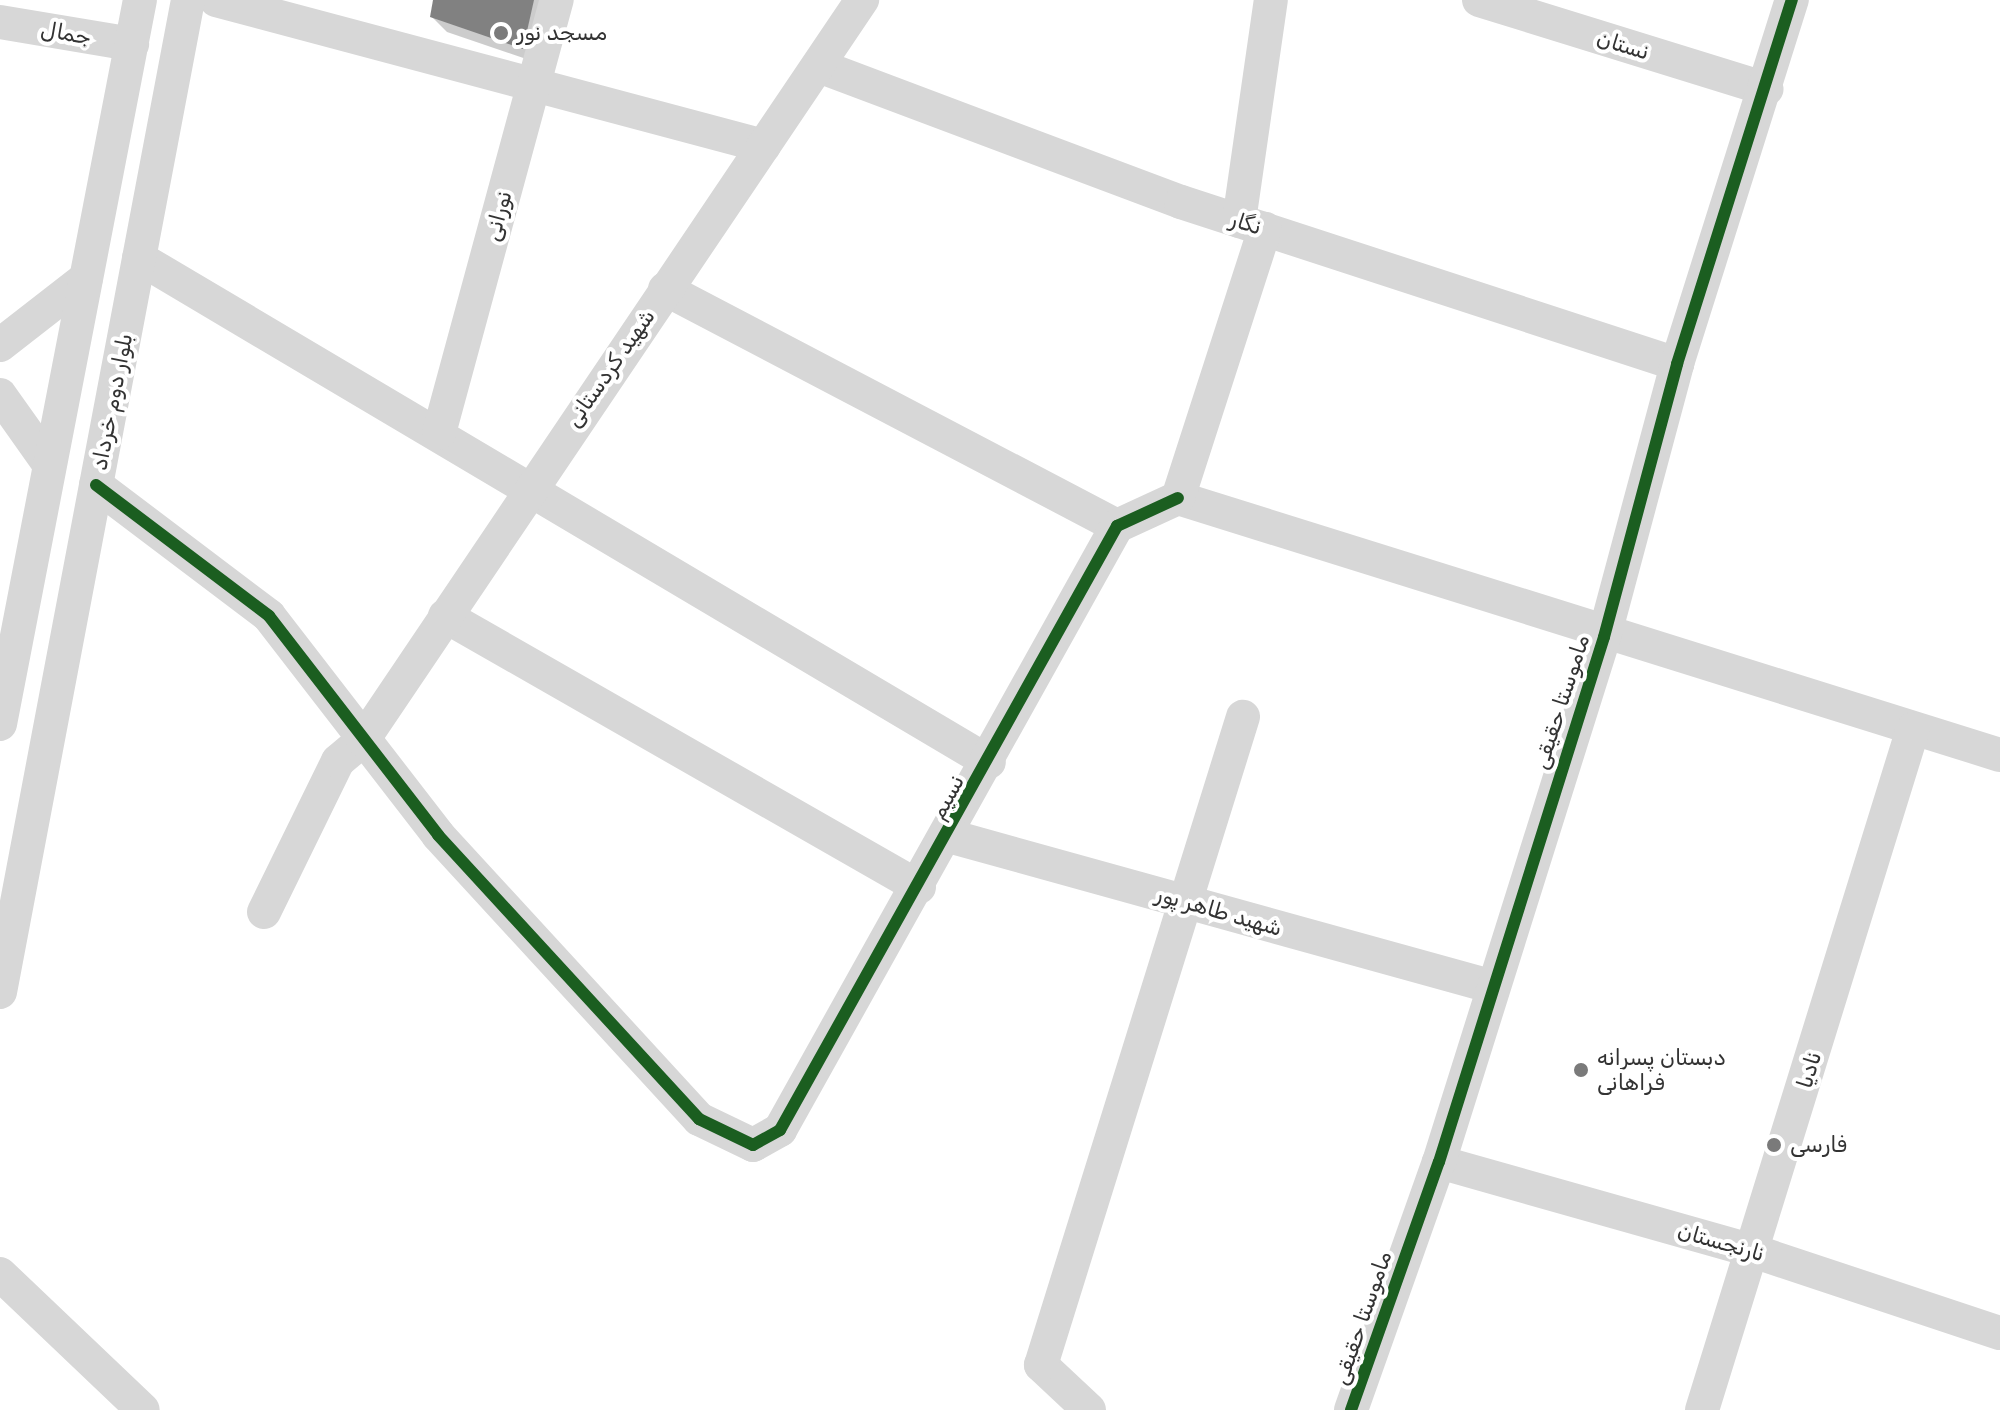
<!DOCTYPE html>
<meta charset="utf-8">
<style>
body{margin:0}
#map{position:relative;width:2000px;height:1410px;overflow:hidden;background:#fff;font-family:Rubik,"Noto Sans Arabic",sans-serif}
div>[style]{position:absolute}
.shadow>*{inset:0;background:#0003}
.building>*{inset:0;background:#818181}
.minor>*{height:34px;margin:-17px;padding:0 17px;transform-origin:17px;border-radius:17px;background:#d7d7d7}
.cycleway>*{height:12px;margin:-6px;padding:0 6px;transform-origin:6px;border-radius:6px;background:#1b5e20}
.dots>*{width:22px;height:22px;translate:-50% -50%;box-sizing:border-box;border:4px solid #fff;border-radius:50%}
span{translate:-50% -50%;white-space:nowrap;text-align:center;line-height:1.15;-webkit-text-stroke:8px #fff;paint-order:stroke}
.street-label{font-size:22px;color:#333}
.poi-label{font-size:22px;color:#333}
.left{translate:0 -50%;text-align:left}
</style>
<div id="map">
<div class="shadow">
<i style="clip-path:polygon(435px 0,551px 0,538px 63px,447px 32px,432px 17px)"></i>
</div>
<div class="building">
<i style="clip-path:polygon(433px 0,534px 0,523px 49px,430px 17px)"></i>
</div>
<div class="minor">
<i style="left:216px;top:0;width:567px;rotate:14.92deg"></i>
<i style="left:1479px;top:0;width:301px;rotate:17.2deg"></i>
<i style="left:0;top:22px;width:134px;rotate:9.5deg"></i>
<i style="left:819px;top:66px;width:387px;rotate:20.6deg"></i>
<i style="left:1181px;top:202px;width:522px;rotate:18.09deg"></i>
<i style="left:1239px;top:221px;width:223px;rotate:-81.8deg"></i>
<i style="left:139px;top:258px;width:988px;rotate:30.67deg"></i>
<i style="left:665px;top:289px;width:510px;rotate:27.67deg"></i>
<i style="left:0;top:345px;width:109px;rotate:-37.9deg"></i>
<i style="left:0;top:395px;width:85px;rotate:54.6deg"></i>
<i style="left:439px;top:433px;width:449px;rotate:-74.8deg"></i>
<i style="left:96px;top:485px;width:217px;rotate:37.1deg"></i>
<i style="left:269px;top:616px;width:277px;rotate:52.3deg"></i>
<i style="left:438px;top:835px;width:386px;rotate:47.4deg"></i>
<i style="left:699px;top:1119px;width:60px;rotate:25.7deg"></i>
<i style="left:753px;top:1145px;width:31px;rotate:-29deg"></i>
<i style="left:780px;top:1130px;width:692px;rotate:-60.84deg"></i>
<i style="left:1117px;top:526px;width:67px;rotate:-24.7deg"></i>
<i style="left:1178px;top:498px;width:861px;rotate:17.36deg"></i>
<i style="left:1178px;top:498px;width:283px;rotate:-72.1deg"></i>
<i style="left:445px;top:616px;width:546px;rotate:29.76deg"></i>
<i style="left:0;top:724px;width:737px;rotate:-79.06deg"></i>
<i style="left:949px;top:836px;width:561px;rotate:15.5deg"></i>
<i style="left:264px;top:912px;width:168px;rotate:-63.9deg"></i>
<i style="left:338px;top:761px;width:33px;rotate:-40deg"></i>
<i style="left:363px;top:740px;width:893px;rotate:-56.01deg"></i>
<i style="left:0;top:992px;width:1010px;rotate:-79.27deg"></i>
<i style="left:1439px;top:1162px;width:326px;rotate:15.8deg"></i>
<i style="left:1753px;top:1251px;width:260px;rotate:18.4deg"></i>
<i style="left:0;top:1274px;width:197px;rotate:43.6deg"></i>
<i style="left:1089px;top:1410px;width:66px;rotate:-136.8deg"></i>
<i style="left:1041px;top:1365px;width:679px;rotate:-72.69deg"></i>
<i style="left:1351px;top:1410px;width:263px;rotate:-70.5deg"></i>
<i style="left:1439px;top:1162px;width:550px;rotate:-72.55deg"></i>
<i style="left:1604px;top:637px;width:283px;rotate:-75deg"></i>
<i style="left:1677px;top:364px;width:382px;rotate:-72.5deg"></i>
<i style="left:1702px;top:1410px;width:713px;rotate:-72.79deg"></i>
</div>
<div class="cycleway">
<i style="left:96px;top:485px;width:217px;rotate:37.1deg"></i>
<i style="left:269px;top:616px;width:277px;rotate:52.3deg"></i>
<i style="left:438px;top:835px;width:386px;rotate:47.4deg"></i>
<i style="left:699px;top:1119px;width:60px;rotate:25.7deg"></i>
<i style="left:753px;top:1145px;width:31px;rotate:-29deg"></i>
<i style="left:780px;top:1130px;width:692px;rotate:-60.84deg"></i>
<i style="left:1117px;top:526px;width:67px;rotate:-24.7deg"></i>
<i style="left:1351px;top:1410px;width:263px;rotate:-70.5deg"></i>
<i style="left:1439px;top:1162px;width:550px;rotate:-72.55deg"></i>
<i style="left:1604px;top:637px;width:283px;rotate:-75deg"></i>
<i style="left:1677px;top:364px;width:382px;rotate:-72.5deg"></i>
</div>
<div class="dots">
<i style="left:501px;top:33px;background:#7a7a7a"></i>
<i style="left:1581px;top:1070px;background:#7a7a7a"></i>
<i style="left:1774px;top:1145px;background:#7a7a7a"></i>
</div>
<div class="street-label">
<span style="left:66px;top:33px;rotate:10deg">جمال</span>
<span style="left:1623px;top:45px;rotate:17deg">نستان</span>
<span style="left:498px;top:216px;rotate:-75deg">نورانی</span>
<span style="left:1246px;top:223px;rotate:18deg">نگار</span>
<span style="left:610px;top:368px;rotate:-55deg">شهید کردستانی</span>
<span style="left:112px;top:402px;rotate:-79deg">بلوار دوم خرداد</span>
<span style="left:1561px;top:702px;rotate:-72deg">ماموستا حقیقی</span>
<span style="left:947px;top:797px;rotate:-61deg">نسیم</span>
<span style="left:1219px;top:911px;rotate:16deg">شهید طاهر پور</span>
<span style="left:1809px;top:1070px;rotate:-73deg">نادیا</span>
<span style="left:1721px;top:1242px;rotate:16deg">نارنجستان</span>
<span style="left:1362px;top:1318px;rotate:-71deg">ماموستا حقیقی</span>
</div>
<div class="poi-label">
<span class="left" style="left:517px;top:33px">مسجد نور</span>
<span class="left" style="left:1597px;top:1070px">دبستان پسرانه<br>فراهانی</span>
<span class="left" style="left:1790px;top:1145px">فارسی</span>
</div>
</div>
